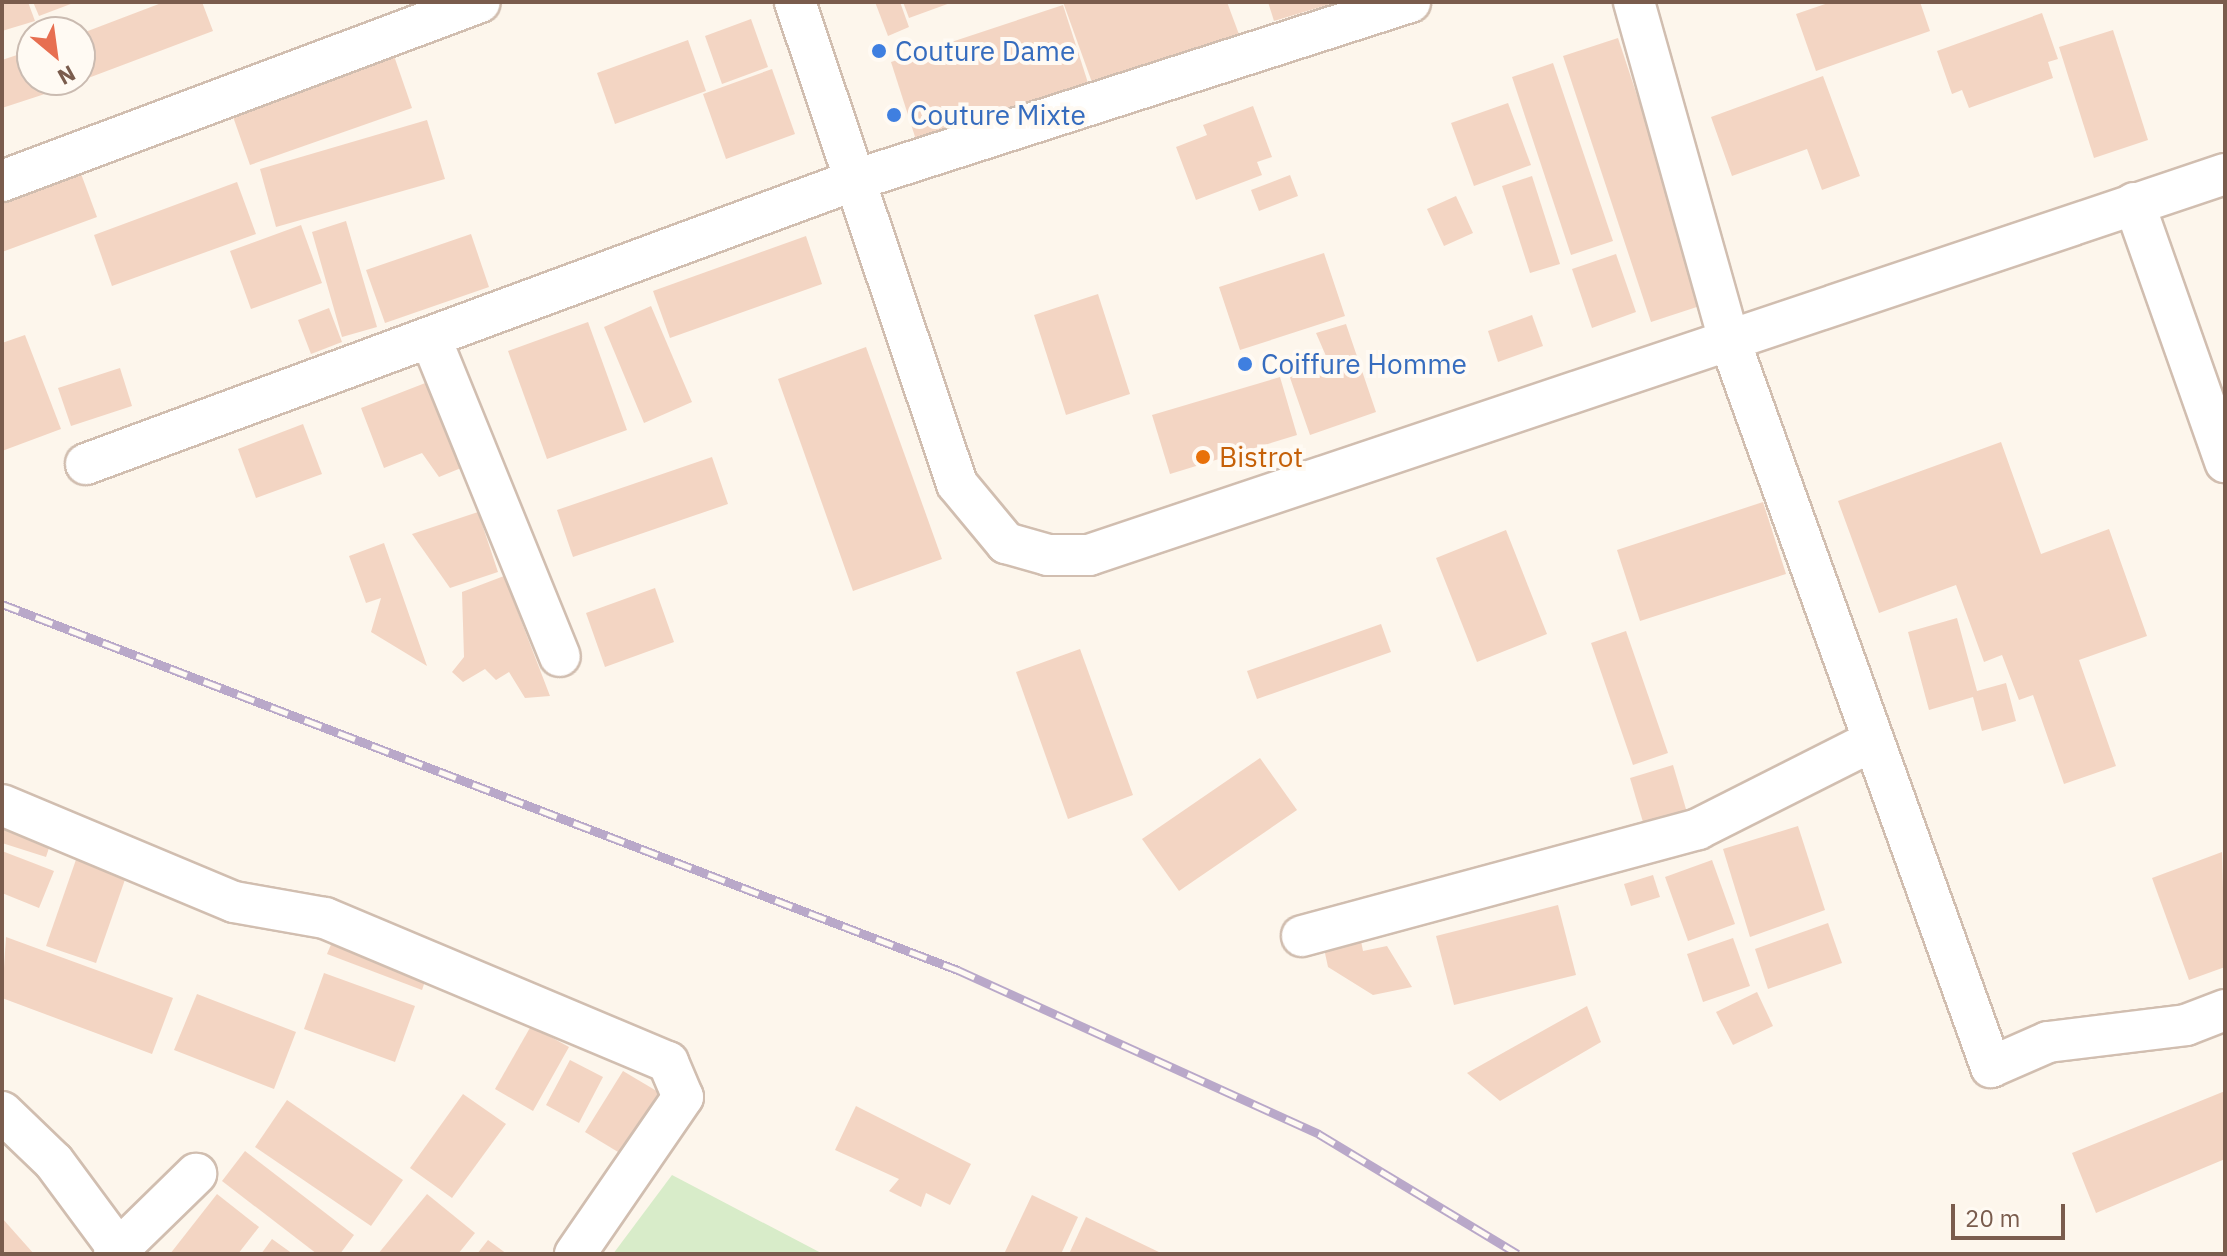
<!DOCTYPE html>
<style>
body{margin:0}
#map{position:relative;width:2227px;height:1256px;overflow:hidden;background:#fdf6ec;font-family:"IBM Plex Sans",sans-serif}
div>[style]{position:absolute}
.green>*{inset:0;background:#d8ecc9}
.building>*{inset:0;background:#f3d5c3}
.roads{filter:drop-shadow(2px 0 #d1beb0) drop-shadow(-2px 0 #d1beb0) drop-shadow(0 2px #d1beb0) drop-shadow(0 -2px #d1beb0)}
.minor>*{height:40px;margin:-20px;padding:0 20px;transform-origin:20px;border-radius:20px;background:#fff}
.rail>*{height:9px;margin-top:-4.5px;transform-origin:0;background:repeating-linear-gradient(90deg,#fffaf3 0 18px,#b9a8c9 0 36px);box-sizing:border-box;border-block:2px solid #b9a8c9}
.dots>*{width:22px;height:22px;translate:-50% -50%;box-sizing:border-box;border:4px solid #fffaf3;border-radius:50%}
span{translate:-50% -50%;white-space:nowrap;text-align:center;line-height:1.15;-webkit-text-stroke:8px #fffaf3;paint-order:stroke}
.shop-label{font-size:28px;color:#366cbe}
.left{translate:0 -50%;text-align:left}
.food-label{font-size:28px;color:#c56008}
.frame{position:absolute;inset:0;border:4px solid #7a5c4d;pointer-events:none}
.north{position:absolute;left:16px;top:16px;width:80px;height:80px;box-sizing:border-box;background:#fffaf3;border:2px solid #cabbb1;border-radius:50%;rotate:151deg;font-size:22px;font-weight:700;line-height:32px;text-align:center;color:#7a5c4d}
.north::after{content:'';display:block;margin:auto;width:28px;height:36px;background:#e76f51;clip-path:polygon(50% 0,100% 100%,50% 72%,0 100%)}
.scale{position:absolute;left:1951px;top:1204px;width:114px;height:36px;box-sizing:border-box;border:4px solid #7a5c4d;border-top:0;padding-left:10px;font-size:24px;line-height:28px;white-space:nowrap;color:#7a5c4d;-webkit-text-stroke:6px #fffaf3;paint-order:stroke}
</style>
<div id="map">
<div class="green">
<i style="clip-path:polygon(672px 1175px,823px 1254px,613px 1254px)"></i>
</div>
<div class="building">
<i style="clip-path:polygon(2px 2px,28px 2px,35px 21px,2px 31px)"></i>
<i style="clip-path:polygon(33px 2px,76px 2px,39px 16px)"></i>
<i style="clip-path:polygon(164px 2px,202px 2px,213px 31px,59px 89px,56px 80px,80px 80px,80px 34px)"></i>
<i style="clip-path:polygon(875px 2px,900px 2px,909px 27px,888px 36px)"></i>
<i style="clip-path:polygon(903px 2px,953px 2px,909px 18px)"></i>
<i style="clip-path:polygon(1063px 2px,1227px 2px,1240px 37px,1094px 88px)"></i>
<i style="clip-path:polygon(1268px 2px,1334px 2px,1334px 3px,1274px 21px)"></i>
<i style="clip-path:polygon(1831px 2px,1920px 2px,1930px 31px,1816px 71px,1796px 14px)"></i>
<i style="clip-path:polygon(1063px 5px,1089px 86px,917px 143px,891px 62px)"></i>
<i style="clip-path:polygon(2042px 13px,2058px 59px,2048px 62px,2053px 78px,1969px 108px,1962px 90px,1952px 94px,1937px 51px)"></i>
<i style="clip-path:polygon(751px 19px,768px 67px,722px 84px,705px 36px)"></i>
<i style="clip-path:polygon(2113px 30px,2148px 140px,2094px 158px,2059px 47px)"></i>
<i style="clip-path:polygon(1618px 38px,1706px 304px,1651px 322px,1563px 56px)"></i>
<i style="clip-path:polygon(688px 40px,706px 91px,615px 124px,597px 73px)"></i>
<i style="clip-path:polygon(32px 50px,32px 80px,50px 80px,54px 91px,2px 108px,2px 60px)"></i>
<i style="clip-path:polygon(393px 53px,412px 108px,250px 165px,231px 111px)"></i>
<i style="clip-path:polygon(1553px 63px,1613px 241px,1571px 255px,1512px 77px)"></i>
<i style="clip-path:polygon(772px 69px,795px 134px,726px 159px,703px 94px)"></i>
<i style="clip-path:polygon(1823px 76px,1860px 176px,1822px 190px,1807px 149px,1732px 176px,1711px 117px)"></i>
<i style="clip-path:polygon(1508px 103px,1531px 165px,1474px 186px,1451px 123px)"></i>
<i style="clip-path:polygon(1253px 106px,1272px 157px,1257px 162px,1262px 175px,1196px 200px,1176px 147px,1207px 135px,1203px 125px)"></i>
<i style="clip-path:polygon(427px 120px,445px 179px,276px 227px,260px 169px)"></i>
<i style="clip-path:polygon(80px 171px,97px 217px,2px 252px,2px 199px)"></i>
<i style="clip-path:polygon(1290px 175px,1298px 196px,1259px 211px,1251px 190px)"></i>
<i style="clip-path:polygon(1532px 176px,1560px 264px,1530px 273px,1502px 186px)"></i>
<i style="clip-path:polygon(237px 182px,256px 234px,112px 286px,94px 235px)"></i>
<i style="clip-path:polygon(1456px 196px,1473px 233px,1444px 246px,1427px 209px)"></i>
<i style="clip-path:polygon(346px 221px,377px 327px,342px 337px,312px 232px)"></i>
<i style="clip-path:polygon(301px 225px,322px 283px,251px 309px,230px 251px)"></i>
<i style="clip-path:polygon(471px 234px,489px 287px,385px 323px,366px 270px)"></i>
<i style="clip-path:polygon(806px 236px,822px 284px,670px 338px,653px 291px)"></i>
<i style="clip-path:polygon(1324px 253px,1345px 316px,1240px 350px,1219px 287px)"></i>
<i style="clip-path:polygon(1616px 254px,1636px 312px,1592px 328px,1572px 269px)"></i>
<i style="clip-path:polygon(1098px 294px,1130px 394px,1066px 415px,1034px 315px)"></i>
<i style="clip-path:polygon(651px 306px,692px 402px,644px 423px,604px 327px)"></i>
<i style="clip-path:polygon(329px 308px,342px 342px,311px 354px,298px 320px)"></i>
<i style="clip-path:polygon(1532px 315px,1543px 346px,1498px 362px,1488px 331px)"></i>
<i style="clip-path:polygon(588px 322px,627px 430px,547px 459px,508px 351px)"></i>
<i style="clip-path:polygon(1346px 324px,1376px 412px,1310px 435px,1288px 372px,1326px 356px,1316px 333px)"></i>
<i style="clip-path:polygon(25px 335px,61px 429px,2px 451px,2px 343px)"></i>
<i style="clip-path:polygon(866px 347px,942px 559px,853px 591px,778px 379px)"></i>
<i style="clip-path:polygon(120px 368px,132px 406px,71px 426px,58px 388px)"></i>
<i style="clip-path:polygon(1280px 377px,1297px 435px,1170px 474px,1152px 415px)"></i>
<i style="clip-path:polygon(433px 380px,466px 466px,439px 477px,422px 453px,384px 468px,361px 408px)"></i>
<i style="clip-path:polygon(303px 424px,322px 474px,256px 498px,238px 449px)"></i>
<i style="clip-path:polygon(2001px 442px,2041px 554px,2109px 529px,2147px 636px,2079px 660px,2116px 766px,2064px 784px,2033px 695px,2019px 700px,2002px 655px,1984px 662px,1956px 585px,1879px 613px,1838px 501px)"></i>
<i style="clip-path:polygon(712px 457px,728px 504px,573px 557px,557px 510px)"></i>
<i style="clip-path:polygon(1763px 502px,1786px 574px,1640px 621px,1617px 550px)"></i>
<i style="clip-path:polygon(478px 512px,498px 572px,450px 588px,412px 534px)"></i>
<i style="clip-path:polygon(1506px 530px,1547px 634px,1477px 662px,1436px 558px)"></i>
<i style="clip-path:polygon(384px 543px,427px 666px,371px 632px,381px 598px,366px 603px,349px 556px)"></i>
<i style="clip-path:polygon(504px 576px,550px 696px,525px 698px,509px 672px,496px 680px,485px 669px,463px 682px,452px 672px,464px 657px,462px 592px)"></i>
<i style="clip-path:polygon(655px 588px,674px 642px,605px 667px,586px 613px)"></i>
<i style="clip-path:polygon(1957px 618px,1977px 691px,2006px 683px,2016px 721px,1982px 731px,1973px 697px,1929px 710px,1908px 632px)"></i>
<i style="clip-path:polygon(1381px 624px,1391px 652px,1257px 699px,1247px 671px)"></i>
<i style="clip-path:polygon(1626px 631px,1668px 753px,1633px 765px,1591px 643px)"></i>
<i style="clip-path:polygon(1080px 649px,1133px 795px,1068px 819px,1016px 672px)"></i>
<i style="clip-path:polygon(1260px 758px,1297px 810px,1179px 891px,1142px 839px)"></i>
<i style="clip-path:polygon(1673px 765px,1688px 816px,1645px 829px,1630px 778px)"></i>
<i style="clip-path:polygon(2px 813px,55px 830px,46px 857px,2px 843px)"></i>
<i style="clip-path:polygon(1798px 826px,1825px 910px,1750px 937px,1723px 849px)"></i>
<i style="clip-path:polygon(2px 851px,54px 871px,39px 908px,2px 893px)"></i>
<i style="clip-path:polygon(79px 851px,129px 868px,96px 963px,46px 946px)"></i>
<i style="clip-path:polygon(2222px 852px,2225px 967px,2189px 980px,2152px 878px)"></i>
<i style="clip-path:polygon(1712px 860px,1735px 924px,1688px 941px,1665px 877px)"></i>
<i style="clip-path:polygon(1653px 875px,1660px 897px,1631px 906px,1624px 884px)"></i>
<i style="clip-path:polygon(1558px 905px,1576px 975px,1454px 1005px,1436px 936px)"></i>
<i style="clip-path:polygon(1828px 923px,1842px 963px,1768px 989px,1755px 949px)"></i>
<i style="clip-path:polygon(335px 935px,429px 970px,422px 990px,327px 954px)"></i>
<i style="clip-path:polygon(1360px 936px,1363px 951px,1387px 946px,1412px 987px,1373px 995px,1328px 967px,1323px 944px)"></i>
<i style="clip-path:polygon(6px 937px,173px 998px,152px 1054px,2px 998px)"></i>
<i style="clip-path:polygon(1733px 938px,1750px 986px,1703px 1002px,1687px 954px)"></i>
<i style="clip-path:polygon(324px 973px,415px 1006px,395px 1062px,304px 1029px)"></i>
<i style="clip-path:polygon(1757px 992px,1773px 1026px,1733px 1045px,1716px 1012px)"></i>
<i style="clip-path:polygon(197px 994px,296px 1032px,274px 1089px,174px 1050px)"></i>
<i style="clip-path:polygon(1587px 1006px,1601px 1042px,1500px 1101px,1467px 1073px)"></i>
<i style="clip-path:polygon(531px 1026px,569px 1047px,533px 1111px,495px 1089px)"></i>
<i style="clip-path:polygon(570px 1060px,603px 1077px,579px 1123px,546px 1105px)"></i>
<i style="clip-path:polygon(623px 1071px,660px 1093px,623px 1155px,585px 1132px)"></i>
<i style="clip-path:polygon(2225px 1091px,2225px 1159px,2096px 1213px,2072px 1153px)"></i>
<i style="clip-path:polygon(463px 1094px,506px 1124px,452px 1198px,410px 1168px)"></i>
<i style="clip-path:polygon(287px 1100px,403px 1180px,371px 1226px,255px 1147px)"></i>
<i style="clip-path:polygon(856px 1106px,971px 1164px,950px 1205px,926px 1193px,921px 1207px,889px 1191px,899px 1179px,835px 1150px)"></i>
<i style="clip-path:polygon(245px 1151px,354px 1235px,340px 1254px,317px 1254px,222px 1181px)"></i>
<i style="clip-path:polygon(217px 1194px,259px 1227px,238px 1254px,170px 1254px)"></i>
<i style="clip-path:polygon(427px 1194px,475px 1233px,458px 1254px,378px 1254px)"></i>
<i style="clip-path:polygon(1032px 1195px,1078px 1217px,1061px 1254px,1004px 1254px)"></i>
<i style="clip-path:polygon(1086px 1217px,1163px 1254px,1069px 1254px)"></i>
<i style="clip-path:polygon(2px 1218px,34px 1254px,2px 1254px)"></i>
<i style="clip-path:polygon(272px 1239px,293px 1254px,261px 1254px)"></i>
<i style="clip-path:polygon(488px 1240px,507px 1254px,477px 1254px)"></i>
</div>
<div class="roads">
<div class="minor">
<i style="left:795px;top:2px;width:508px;rotate:71.42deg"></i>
<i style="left:957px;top:484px;width:77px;rotate:50.3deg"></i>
<i style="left:1006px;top:543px;width:44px;rotate:15.9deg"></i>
<i style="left:1048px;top:555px;width:41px"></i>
<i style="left:1089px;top:555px;width:1198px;rotate:-18.54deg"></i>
<i style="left:1634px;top:2px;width:347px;rotate:74.3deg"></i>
<i style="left:1728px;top:336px;width:777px;rotate:70.21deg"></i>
<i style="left:1991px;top:1067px;width:62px;rotate:-23.7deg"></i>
<i style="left:2048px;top:1042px;width:139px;rotate:-7deg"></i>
<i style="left:2186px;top:1025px;width:42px;rotate:-21deg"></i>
<i style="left:2px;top:181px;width:510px;rotate:-20.53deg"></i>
<i style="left:2134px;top:203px;width:275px;rotate:70.6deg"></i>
<i style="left:431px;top:339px;width:342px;rotate:67.9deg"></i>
<i style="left:86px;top:464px;width:820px;rotate:-20.27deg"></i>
<i style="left:855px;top:180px;width:583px;rotate:-17.78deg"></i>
<i style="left:2px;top:805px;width:251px;rotate:22.7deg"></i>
<i style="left:234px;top:902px;width:92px;rotate:10deg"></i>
<i style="left:325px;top:918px;width:372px;rotate:22.8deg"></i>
<i style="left:668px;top:1062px;width:38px;rotate:67deg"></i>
<i style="left:683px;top:1097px;width:191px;rotate:124.5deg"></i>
<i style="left:1302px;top:936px;width:410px;rotate:-15.1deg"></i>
<i style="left:1698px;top:829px;width:195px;rotate:-26.8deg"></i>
<i style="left:2px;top:1112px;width:72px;rotate:43.9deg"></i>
<i style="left:54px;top:1162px;width:109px;rotate:53.5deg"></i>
<i style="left:114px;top:1254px;width:115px;rotate:-44.3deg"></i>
</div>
</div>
<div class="rail">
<i style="left:2px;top:604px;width:1024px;rotate:20.95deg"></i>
<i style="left:958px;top:970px;width:397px;rotate:24.4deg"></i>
<i style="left:1319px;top:1134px;width:232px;rotate:31.1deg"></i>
</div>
<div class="dots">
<i style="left:879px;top:51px;background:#3f7fe0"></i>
<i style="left:894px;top:115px;background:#3f7fe0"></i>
<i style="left:1245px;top:364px;background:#3f7fe0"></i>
<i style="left:1203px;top:457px;background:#e8710a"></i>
</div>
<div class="shop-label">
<span class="left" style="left:895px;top:51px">Couture Dame</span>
<span class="left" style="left:910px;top:115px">Couture Mixte</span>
<span class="left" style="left:1261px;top:364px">Coiffure Homme</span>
</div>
<div class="food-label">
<span class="left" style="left:1219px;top:457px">Bistrot</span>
</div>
<div class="frame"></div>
<div class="north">N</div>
<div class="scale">20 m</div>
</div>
